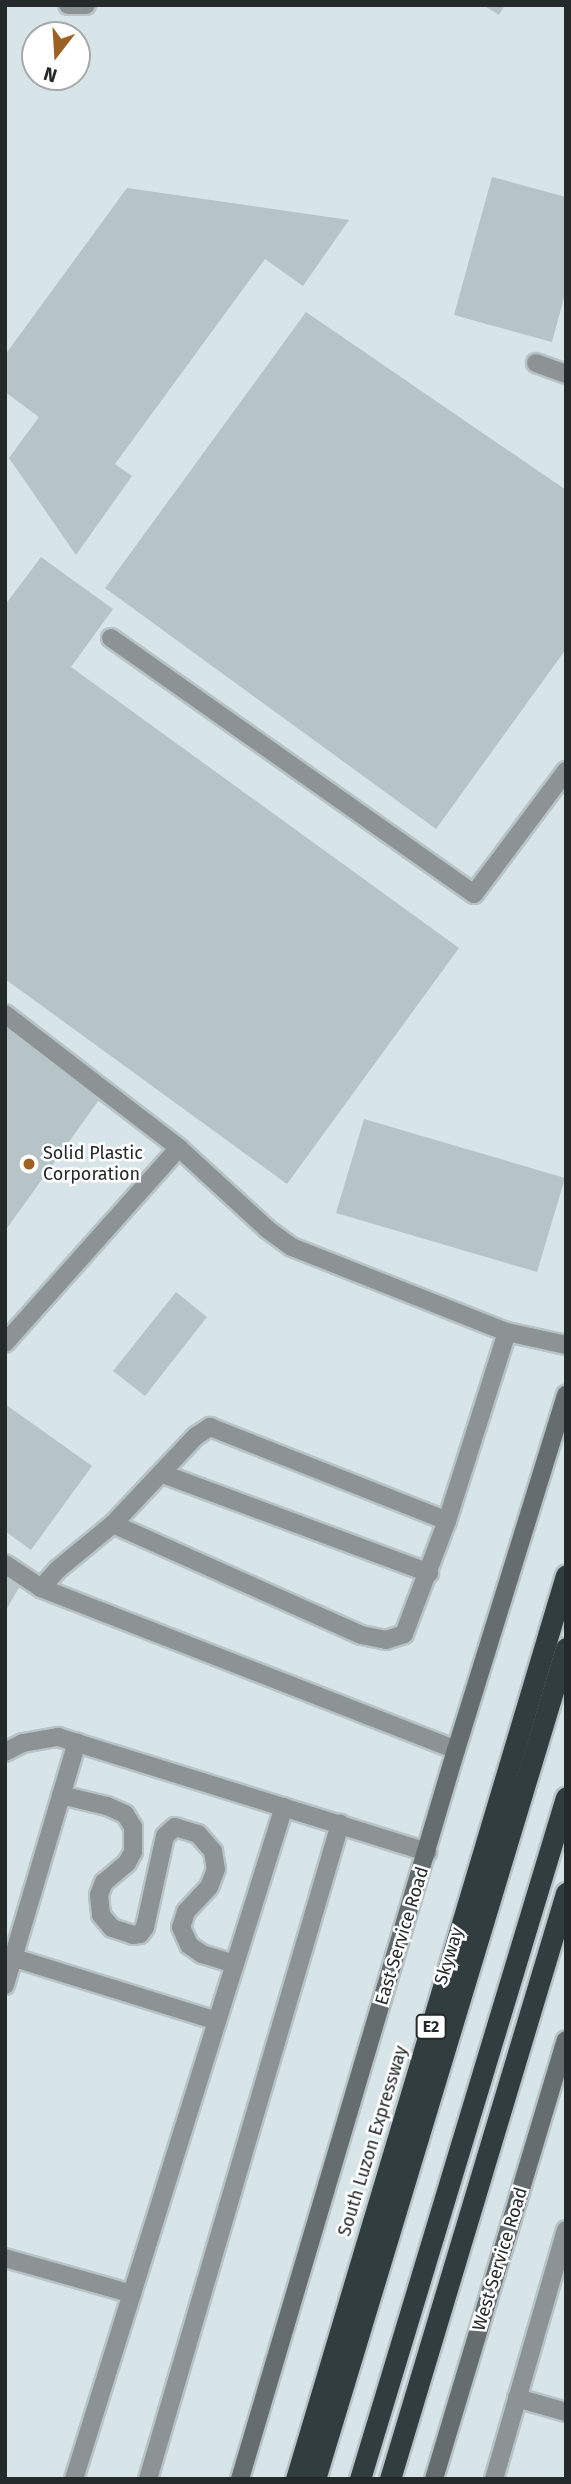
<!DOCTYPE html>
<style>
body{margin:0}
#map{position:relative;width:571px;height:2484px;overflow:hidden;background:#d7e5e8;font-family:"Fira Sans",sans-serif}
div>[style]{position:absolute}
.building>*{inset:0;background:#b6c4c7}
.roads{filter:drop-shadow(2px 0 #b7c3c6) drop-shadow(-2px 0 #b7c3c6) drop-shadow(0 2px #b7c3c6) drop-shadow(0 -2px #b7c3c6)}
.lane>*{height:18px;margin:-9px;padding:0 9px;transform-origin:9px;border-radius:9px;background:#8d9394}
.street>*{height:18px;margin:-9px;padding:0 9px;transform-origin:9px;border-radius:9px;background:#8d9394}
.secondary>*{height:18px;margin:-9px;padding:0 9px;transform-origin:9px;border-radius:9px;background:#656d6f}
.highway>*{height:21px;margin:-10.5px;padding:0 10.5px;transform-origin:10.5px;border-radius:10.5px;background:#313d3f}
.dots>*{width:19px;height:19px;translate:-50% -50%;box-sizing:border-box;border:4px solid #fff;border-radius:50%}
span{translate:-50% -50%;white-space:nowrap;text-align:center;line-height:1.15;-webkit-text-stroke:5px #fff;paint-order:stroke}
.shield-label span{padding:2px 5px;background:#fff;border:2px solid;border-radius:5px;-webkit-text-stroke-width:0}
.shield-label{font-size:16px;color:#24292a;font-weight:700}
.poi-label{font-size:18px;color:#24292a}
.left{translate:0 -50%;text-align:left}
.street-label{font-size:18px;color:#24292a}
.frame{position:absolute;inset:0;border:7px solid #24292a;pointer-events:none}
.north{position:absolute;left:21px;top:21px;width:70px;height:70px;box-sizing:border-box;background:#fff;border:2px solid #a7a9aa;border-radius:50%;rotate:197deg;font-size:19px;font-weight:700;line-height:28px;text-align:center;color:#24292a}
.north::after{content:'';display:block;margin:auto;width:24px;height:32px;background:#9d6124;clip-path:polygon(50% 0,100% 100%,50% 72%,0 100%)}
</style>
<div id="map">
<div class="building">
<i style="clip-path:polygon(483px 5px,505px 5px,499px 15px)"></i>
<i style="clip-path:polygon(492px 177px,566px 197px,566px 290px,552px 342px,454px 315px)"></i>
<i style="clip-path:polygon(127px 188px,349px 220px,303px 286px,265px 259px,115px 464px,132px 476px,76px 555px,9px 458px,39px 417px,5px 392px,5px 355px)"></i>
<i style="clip-path:polygon(306px 312px,566px 490px,566px 649px,436px 829px,105px 588px)"></i>
<i style="clip-path:polygon(41px 557px,113px 609px,71px 667px,459px 948px,287px 1184px,5px 979px,5px 605px)"></i>
<i style="clip-path:polygon(5px 1028px,101px 1097px,5px 1231px)"></i>
<i style="clip-path:polygon(364px 1119px,565px 1178px,537px 1272px,336px 1213px)"></i>
<i style="clip-path:polygon(176px 1292px,207px 1317px,145px 1396px,113px 1371px)"></i>
<i style="clip-path:polygon(5px 1404px,92px 1466px,31px 1550px,5px 1531px)"></i>
<i style="clip-path:polygon(5px 1575px,20px 1586px,5px 1612px)"></i>
</div>
<div class="roads">
<div class="lane">
<i style="left:536px;top:363px;width:32px;rotate:20deg"></i>
<i style="left:111px;top:638px;width:444px;rotate:35.2deg"></i>
<i style="left:474px;top:894px;width:154px;rotate:-53.2deg"></i>
<i style="left:5px;top:1014px;width:220px;rotate:37.6deg"></i>
<i style="left:179px;top:1148px;width:120px;rotate:42.6deg"></i>
<i style="left:267px;top:1229px;width:31px;rotate:36deg"></i>
<i style="left:292px;top:1247px;width:231px;rotate:21.6deg"></i>
<i style="left:507px;top:1332px;width:60px;rotate:12.4deg"></i>
<i style="left:5px;top:1343px;width:261px;rotate:-48.3deg"></i>
<i style="left:163px;top:1474px;width:284px;rotate:20.4deg"></i>
<i style="left:113px;top:1524px;width:121px;rotate:-46.7deg"></i>
<i style="left:196px;top:1436px;width:17px;rotate:-33deg"></i>
<i style="left:210px;top:1427px;width:255px;rotate:21.6deg"></i>
<i style="left:5px;top:1564px;width:43px;rotate:33.7deg"></i>
<i style="left:41px;top:1588px;width:445px;rotate:21.3deg"></i>
<i style="left:41px;top:1588px;width:24px;rotate:-48deg"></i>
<i style="left:57px;top:1570px;width:72px;rotate:-39.4deg"></i>
<i style="left:113px;top:1524px;width:272px;rotate:24.1deg"></i>
<i style="left:361px;top:1635px;width:25px;rotate:11deg"></i>
<i style="left:386px;top:1640px;width:19px;rotate:-18deg"></i>
<i style="left:404px;top:1634px;width:121px;rotate:-69.2deg"></i>
<i style="left:447px;top:1521px;width:198px;rotate:-72.4deg"></i>
<i style="left:5px;top:1752px;width:20px;rotate:-27deg"></i>
<i style="left:23px;top:1743px;width:36px;rotate:-10deg"></i>
<i style="left:58px;top:1737px;width:387px;rotate:17.3deg"></i>
<i style="left:61px;top:1795px;width:47px;rotate:13.4deg"></i>
<i style="left:107px;top:1806px;width:20px;rotate:24deg"></i>
<i style="left:125px;top:1814px;width:15px;rotate:58deg"></i>
<i style="left:133px;top:1827px;width:25px;rotate:90deg"></i>
<i style="left:133px;top:1852px;width:13px;rotate:119deg"></i>
<i style="left:127px;top:1863px;width:30px;rotate:140deg"></i>
<i style="left:104px;top:1882px;width:14px;rotate:111deg"></i>
<i style="left:99px;top:1895px;width:20px;rotate:84deg"></i>
<i style="left:101px;top:1915px;width:17px;rotate:50deg"></i>
<i style="left:112px;top:1928px;width:22px;rotate:18deg"></i>
<i style="left:133px;top:1935px;width:7px;rotate:-8deg"></i>
<i style="left:140px;top:1934px;width:9px;rotate:-54deg"></i>
<i style="left:145px;top:1927px;width:93px;rotate:-77.6deg"></i>
<i style="left:165px;top:1836px;width:13px;rotate:-42deg"></i>
<i style="left:175px;top:1827px;width:24px;rotate:17deg"></i>
<i style="left:198px;top:1834px;width:23px;rotate:49deg"></i>
<i style="left:213px;top:1851px;width:18px;rotate:81deg"></i>
<i style="left:216px;top:1869px;width:19px;rotate:111deg"></i>
<i style="left:209px;top:1887px;width:34px;rotate:133deg"></i>
<i style="left:186px;top:1912px;width:16px;rotate:108deg"></i>
<i style="left:181px;top:1927px;width:20px;rotate:66deg"></i>
<i style="left:189px;top:1945px;width:16px;rotate:35deg"></i>
<i style="left:202px;top:1954px;width:34px;rotate:17deg"></i>
<i style="left:5px;top:1955px;width:222px;rotate:17.3deg"></i>
<i style="left:5px;top:1985px;width:253px;rotate:-73.5deg"></i>
<i style="left:5px;top:2258px;width:132px;rotate:15.8deg"></i>
<i style="left:517px;top:2398px;width:51px;rotate:15.9deg"></i>
<i style="left:74px;top:2479px;width:704px;rotate:-72.65deg"></i>
<i style="left:148px;top:2479px;width:683px;rotate:-73.66deg"></i>
<i style="left:494px;top:2479px;width:259px;rotate:-73.9deg"></i>
</div>
<div class="street">
<i style="left:68px;top:5px;width:18px"></i>
</div>
<div class="secondary">
<i style="left:240px;top:2479px;width:760px;rotate:-73.5deg"></i>
<i style="left:456px;top:1750px;width:372px;rotate:-72.8deg"></i>
<i style="left:434px;top:2479px;width:458px;rotate:-73.3deg"></i>
</div>
<div class="highway">
<i style="left:296px;top:2479px;width:943px;rotate:-73.37deg"></i>
<i style="left:315px;top:2479px;width:868px;rotate:-73.19deg"></i>
<i style="left:360px;top:2479px;width:712px;rotate:-73.19deg"></i>
<i style="left:390px;top:2479px;width:612px;rotate:-73.28deg"></i>
</div>
</div>
<div class="dots">
<i style="left:29px;top:1164px;background:#9d6124"></i>
</div>
<div class="shield-label">
<span style="left:431px;top:2027px">E2</span>
</div>
<div class="poi-label">
<span class="left" style="left:43px;top:1164px">Solid Plastic<br>Corporation</span>
</div>
<div class="street-label">
<span style="left:402px;top:1936px;rotate:-73deg">East Service Road</span>
<span style="left:449px;top:1956px;rotate:-73deg">Skyway</span>
<span style="left:373px;top:2141px;rotate:-73deg">South Luzon Expressway</span>
<span style="left:500px;top:2259px;rotate:-73deg">West Service Road</span>
</div>
<div class="frame"></div>
<div class="north">N</div>
</div>
